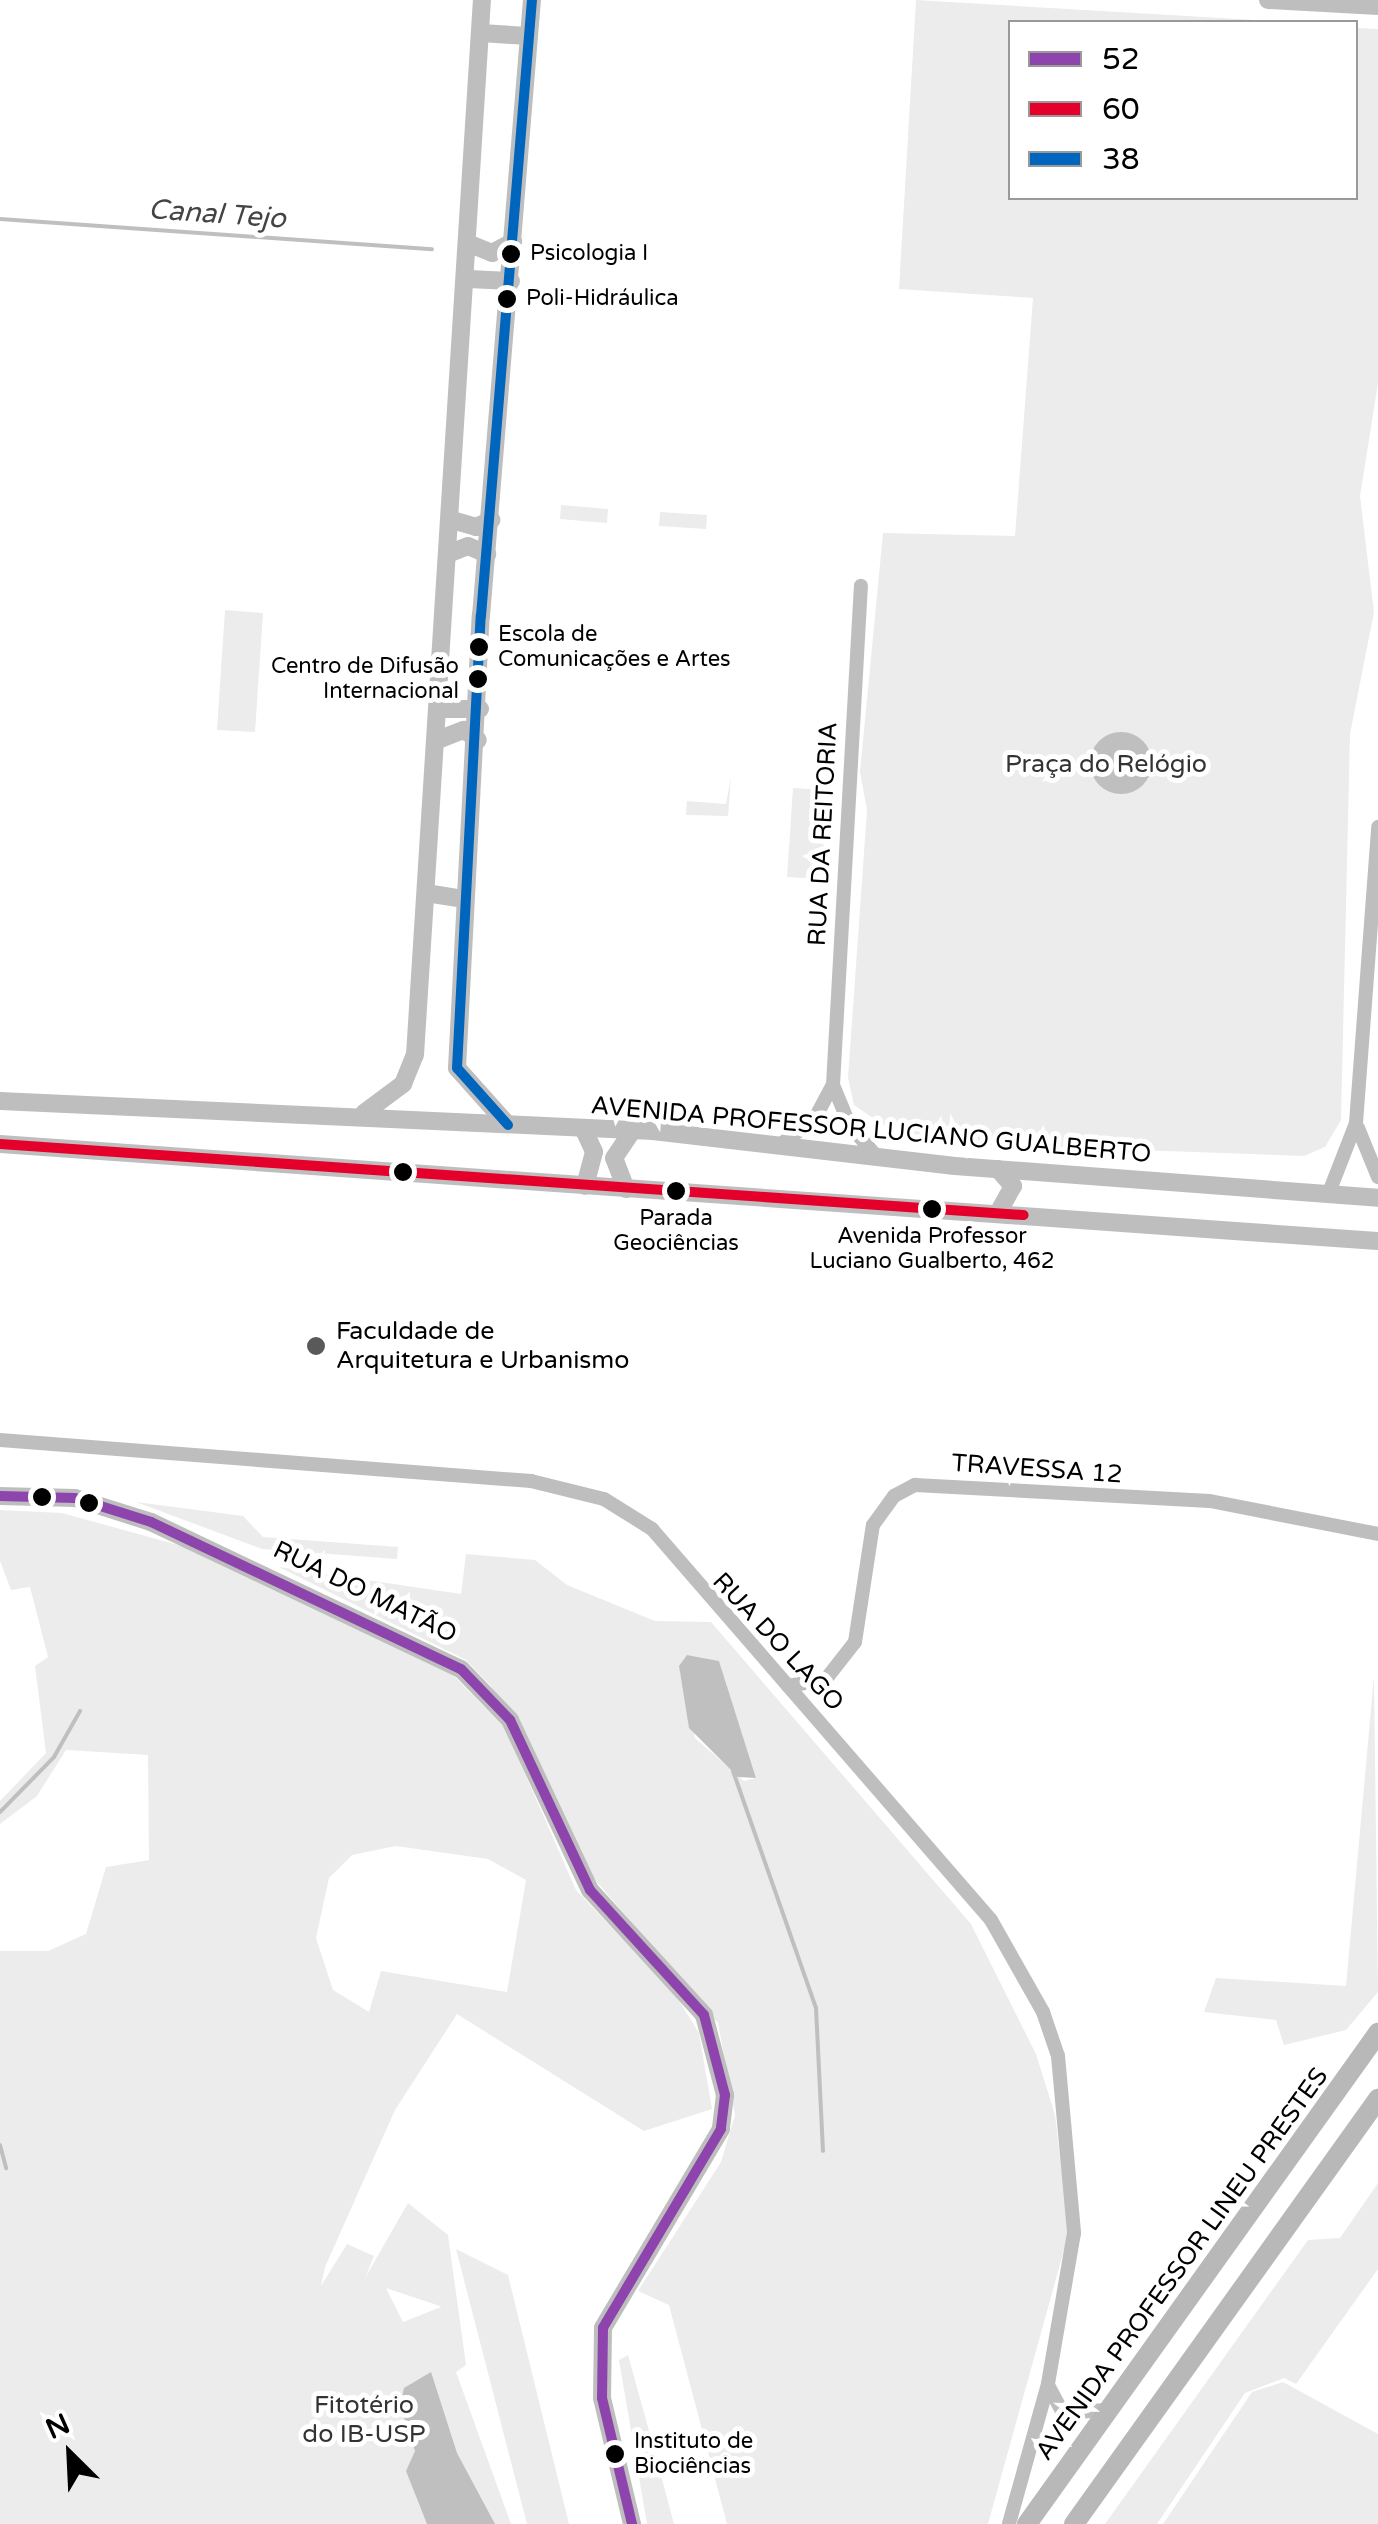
<!DOCTYPE html>
<meta charset="utf-8">
<style>
body{margin:0}
#map{position:relative;width:1378px;height:2524px;overflow:hidden;background:#fff;font-family:"Varela Round",sans-serif}
div>[style]{position:absolute}
.green>*{inset:0;background:#ececec}
.water>*{inset:0;background:#bfbfbf}
.round{border-radius:50%}
.stream>*{height:4px;margin:-2px;padding:0 2px;transform-origin:2px;border-radius:2px;background:#bfbfbf}
.minor>*{height:14px;margin:-7px;padding:0 7px;transform-origin:7px;border-radius:7px;background:#bebebe}
.tertiary>*{height:18px;margin:-9px;padding:0 9px;transform-origin:9px;border-radius:9px;background:#bebebe}
.secondary>*{height:20px;margin:-10px;padding:0 10px;transform-origin:10px;border-radius:10px;background:#b8b8b8}
.bus-1>*{height:10px;margin:-5px;padding:0 5px;transform-origin:5px;border-radius:5px;background:#8e44ad}
.bus-2>*{height:10px;margin:-5px;padding:0 5px;transform-origin:5px;border-radius:5px;background:#e4002b}
.bus-3>*{height:10px;margin:-5px;padding:0 5px;transform-origin:5px;border-radius:5px;background:#0065bd}
.dots>*{width:28px;height:28px;translate:-50% -50%;box-sizing:border-box;border:5px solid #fff;border-radius:50%}
span{translate:-50% -50%;white-space:nowrap;text-align:center;line-height:1.15;-webkit-text-stroke:10px #fff;paint-order:stroke}
.bus-label{font-size:22px;color:#000}
.left{translate:0 -50%;text-align:left}
.right{translate:-100% -50%;text-align:right}
.park-label{font-size:25px;color:#333}
.street-label{font-size:25px;color:#000}
.poi-label{font-size:25px;color:#000}
.water-label{font-size:28px;color:#444;font-style:italic}
.legend{position:absolute;left:1008px;top:20px;width:350px;height:180px;box-sizing:border-box;background:#fff;border:2px solid #999;margin:0;padding:12px 18px;list-style:none;font-size:30px;color:#000}
.legend li{display:flex;align-items:center;gap:20px;height:50px}
.legend b{width:50px;border:2px solid #999}
.north{position:absolute;left:20px;top:2404px;width:100px;height:100px;-webkit-text-stroke:8px #fff;paint-order:stroke;rotate:336deg;font-size:28px;font-weight:700;line-height:40px;text-align:center;color:#000}
.north::after{content:'';display:block;margin:auto;width:35px;height:45px;background:#000;clip-path:polygon(50% 0,100% 100%,50% 72%,0 100%)}
</style>
<div id="map">
<div class="green">
<i style="clip-path:polygon(916px 0,1287px 22px,1011px 22px,1011px 198px,1356px 198px,1356px 28px,1378px 29px,1378px 383px,1360px 496px,1374px 612px,1350px 734px,1341px 1120px,1325px 1147px,1304px 1156px,908px 1142px,854px 1105px,848px 1078px,867px 810px,860px 772px,883px 533px,1015px 536px,1033px 298px,899px 289px)"></i>
<i style="clip-path:polygon(561px 505px,608px 509px,607px 523px,560px 519px)"></i>
<i style="clip-path:polygon(660px 512px,707px 515px,706px 529px,659px 526px)"></i>
<i style="clip-path:polygon(225px 610px,263px 613px,255px 732px,217px 730px)"></i>
<i style="clip-path:polygon(731px 777px,728px 816px,686px 815px,687px 801px,726px 804px)"></i>
<i style="clip-path:polygon(793px 788px,828px 790px,822px 879px,787px 877px)"></i>
<i style="clip-path:polygon(136px 1502px,243px 1516px,263px 1537px,398px 1547px,397px 1559px,262px 1549px)"></i>
<i style="clip-path:polygon(evenodd,0 1510px,62px 1513px,189px 1548px,449px 1671px,505px 1728px,576px 1890px,675px 1994px,699px 2033px,712px 2109px,644px 2131px,457px 2014px,395px 2110px,325px 2267px,321px 2286px,347px 2244px,374px 2256px,365px 2278px,408px 2203px,448px 2235px,466px 2365px,456px 2372px,511px 2524px,0 2524px,0 1951px,48px 1951px,86px 1934px,106px 1867px,149px 1860px,148px 1755px,66px 1750px,37px 1796px,0 1824px,0 1801px,46px 1753px,35px 1666px,48px 1657px,30px 1587px,11px 1590px,0 1561px,0 1510px,396px 1846px,488px 1859px,526px 1880px,507px 1992px,381px 1971px,369px 2012px,333px 1990px,316px 1938px,329px 1878px,352px 1855px,396px 1846px,0 1510px,386px 2288px,440px 2306px,441px 2307px,403px 2322px,386px 2288px)"></i>
<i style="clip-path:polygon(evenodd,466px 1554px,535px 1560px,567px 1585px,655px 1621px,711px 1622px,971px 1924px,1036px 2054px,1055px 2115px,1069px 2232px,988px 2524px,727px 2524px,669px 2305px,638px 2291px,721px 2162px,735px 2115px,718px 2023px,585px 1868px,533px 1748px,491px 1686px,466px 1660px,279px 1567px,461px 1594px,466px 1554px,687px 1655px,719px 1661px,756px 1778px,744px 1781px,695px 1738px,680px 1674px,687px 1655px)"></i>
<i style="clip-path:polygon(1374px 1676px,1378px 1992px,1346px 2030px,1284px 2045px,1276px 2020px,1204px 2012px,1216px 1978px,1346px 1986px)"></i>
<i style="clip-path:polygon(1378px 2183px,1378px 2269px,1296px 2384px,1284px 2378px,1245px 2393px,1157px 2524px,1105px 2524px,1308px 2240px,1340px 2238px)"></i>
<i style="clip-path:polygon(456px 2249px,508px 2275px,569px 2524px,527px 2524px)"></i>
<i style="clip-path:polygon(628px 2355px,651px 2438px,674px 2524px,647px 2524px,619px 2360px)"></i>
<i style="clip-path:polygon(1283px 2382px,1378px 2434px,1378px 2524px,1163px 2524px,1252px 2392px)"></i>
</div>
<div class="water">
<i class="round" style="left:1090px;top:732px;width:62px;height:62px"></i>
<i style="clip-path:polygon(687px 1655px,719px 1661px,756px 1778px,738px 1777px,689px 1728px,679px 1666px)"></i>
<i style="clip-path:polygon(431px 2372px,457px 2453px,495px 2524px,427px 2524px,406px 2471px,415px 2451px,400px 2406px,404px 2388px)"></i>
</div>
<div class="stream">
<i style="left:0;top:219px;width:433px;rotate:4deg"></i>
<i style="left:733px;top:1771px;width:251px;rotate:70.7deg"></i>
<i style="left:816px;top:2008px;width:143px;rotate:87.2deg"></i>
<i style="left:0;top:1812px;width:77px;rotate:-45.5deg"></i>
<i style="left:54px;top:1757px;width:53px;rotate:-60.5deg"></i>
<i style="left:0;top:2145px;width:24px;rotate:75deg"></i>
</div>
<div class="minor">
<i style="left:833px;top:1085px;width:44px;rotate:67.5deg"></i>
<i style="left:850px;top:1126px;width:44px;rotate:48.7deg"></i>
<i style="left:1358px;top:1128px;width:53px;rotate:67.8deg"></i>
<i style="left:781px;top:1144px;width:41px;rotate:-36deg"></i>
<i style="left:814px;top:1120px;width:40px;rotate:-62deg"></i>
<i style="left:833px;top:1085px;width:500px;rotate:-86.8deg"></i>
<i style="left:1328px;top:1195px;width:77px;rotate:-68.7deg"></i>
<i style="left:1356px;top:1123px;width:297px;rotate:-85.7deg"></i>
<i style="left:0;top:1440px;width:533px;rotate:4.42deg"></i>
<i style="left:531px;top:1481px;width:75px;rotate:13.9deg"></i>
<i style="left:604px;top:1499px;width:57px;rotate:32deg"></i>
<i style="left:652px;top:1529px;width:517px;rotate:49.07deg"></i>
<i style="left:991px;top:1920px;width:106px;rotate:60.5deg"></i>
<i style="left:1043px;top:2012px;width:46px;rotate:71.2deg"></i>
<i style="left:1058px;top:2056px;width:178px;rotate:84.8deg"></i>
<i style="left:1074px;top:2233px;width:153px;rotate:99.8deg"></i>
<i style="left:1048px;top:2384px;width:145px;rotate:105.6deg"></i>
<i style="left:788px;top:1686px;width:39px;rotate:-10deg"></i>
<i style="left:826px;top:1679px;width:47px;rotate:-51.9deg"></i>
<i style="left:855px;top:1642px;width:118px;rotate:-81.3deg"></i>
<i style="left:873px;top:1525px;width:36px;rotate:-54deg"></i>
<i style="left:894px;top:1496px;width:24px;rotate:-28deg"></i>
<i style="left:915px;top:1485px;width:295px;rotate:3.1deg"></i>
<i style="left:1210px;top:1501px;width:171px;rotate:11.1deg"></i>
<i style="left:1048px;top:2385px;width:32px;rotate:62deg"></i>
<i style="left:1063px;top:2413px;width:43px;rotate:-4deg"></i>
</div>
<div class="tertiary">
<i style="left:1268px;top:0;width:110px;rotate:3.1deg"></i>
<i style="left:481px;top:33px;width:47px;rotate:3.7deg"></i>
<i style="left:470px;top:244px;width:24px;rotate:22deg"></i>
<i style="left:492px;top:253px;width:24px;rotate:-28deg"></i>
<i style="left:469px;top:279px;width:42px;rotate:2.7deg"></i>
<i style="left:452px;top:520px;width:25px;rotate:16deg"></i>
<i style="left:476px;top:527px;width:17px;rotate:-25deg"></i>
<i style="left:450px;top:553px;width:19px;rotate:-21deg"></i>
<i style="left:468px;top:546px;width:21px;rotate:23deg"></i>
<i style="left:440px;top:709px;width:40px"></i>
<i style="left:440px;top:739px;width:26px;rotate:-21deg"></i>
<i style="left:464px;top:730px;width:17px;rotate:36deg"></i>
<i style="left:426px;top:893px;width:39px;rotate:9deg"></i>
<i style="left:0;top:1101px;width:654px;rotate:2.63deg"></i>
<i style="left:653px;top:1131px;width:304px;rotate:6.6deg"></i>
<i style="left:955px;top:1166px;width:424px;rotate:4.3deg"></i>
<i style="left:364px;top:1113px;width:49px;rotate:-36.6deg"></i>
<i style="left:403px;top:1084px;width:31px;rotate:-68deg"></i>
<i style="left:415px;top:1055px;width:1057px;rotate:-86.37deg"></i>
<i style="left:507px;top:1124px;width:75px;rotate:-131.8deg"></i>
<i style="left:457px;top:1068px;width:453px;rotate:-87deg"></i>
<i style="left:481px;top:616px;width:618px;rotate:-85.27deg"></i>
<i style="left:583px;top:1128px;width:26px;rotate:65deg"></i>
<i style="left:594px;top:1152px;width:35px;rotate:105deg"></i>
<i style="left:0;top:1144px;width:1381px;rotate:4.03deg"></i>
<i style="left:998px;top:1169px;width:23px;rotate:49deg"></i>
<i style="left:1013px;top:1186px;width:31px;rotate:119deg"></i>
<i style="left:626px;top:1189px;width:33px;rotate:-111deg"></i>
<i style="left:614px;top:1158px;width:34px;rotate:-56deg"></i>
<i style="left:0;top:1496px;width:75px;rotate:1.5deg"></i>
<i style="left:75px;top:1498px;width:80px;rotate:17.5deg"></i>
<i style="left:151px;top:1522px;width:343px;rotate:25.4deg"></i>
<i style="left:461px;top:1669px;width:71px;rotate:46.1deg"></i>
<i style="left:510px;top:1720px;width:188px;rotate:64.8deg"></i>
<i style="left:590px;top:1890px;width:169px;rotate:47.6deg"></i>
<i style="left:704px;top:2015px;width:83px;rotate:75.3deg"></i>
<i style="left:725px;top:2095px;width:34px;rotate:97deg"></i>
<i style="left:721px;top:2129px;width:231px;rotate:120.7deg"></i>
<i style="left:603px;top:2328px;width:70px;rotate:90.8deg"></i>
<i style="left:602px;top:2398px;width:130px;rotate:76.6deg"></i>
</div>
<div class="secondary">
<i style="left:1027px;top:2524px;width:604px;rotate:-54.44deg"></i>
<i style="left:1074px;top:2524px;width:523px;rotate:-54.42deg"></i>
</div>
<div class="bus-1">
<i style="left:0;top:1496px;width:75px;rotate:1.5deg"></i>
<i style="left:75px;top:1498px;width:80px;rotate:17.5deg"></i>
<i style="left:151px;top:1522px;width:343px;rotate:25.4deg"></i>
<i style="left:461px;top:1669px;width:71px;rotate:46.1deg"></i>
<i style="left:510px;top:1720px;width:188px;rotate:64.8deg"></i>
<i style="left:590px;top:1890px;width:169px;rotate:47.6deg"></i>
<i style="left:704px;top:2015px;width:83px;rotate:75.3deg"></i>
<i style="left:725px;top:2095px;width:34px;rotate:97deg"></i>
<i style="left:721px;top:2129px;width:231px;rotate:120.7deg"></i>
<i style="left:603px;top:2328px;width:70px;rotate:90.8deg"></i>
<i style="left:602px;top:2398px;width:130px;rotate:76.6deg"></i>
</div>
<div class="bus-2">
<i style="left:0;top:1144px;width:1026px;rotate:3.97deg"></i>
</div>
<div class="bus-3">
<i style="left:508px;top:1125px;width:76px;rotate:-131.8deg"></i>
<i style="left:457px;top:1068px;width:453px;rotate:-87deg"></i>
<i style="left:481px;top:616px;width:618px;rotate:-85.27deg"></i>
</div>
<div class="dots">
<i style="left:511px;top:254px;background:#000"></i>
<i style="left:507px;top:299px;background:#000"></i>
<i style="left:479px;top:647px;background:#000"></i>
<i style="left:478px;top:679px;background:#000"></i>
<i style="left:403px;top:1172px;background:#000"></i>
<i style="left:676px;top:1191px;background:#000"></i>
<i style="left:932px;top:1209px;background:#000"></i>
<i style="left:316px;top:1346px;background:#595959"></i>
<i style="left:42px;top:1497px;background:#000"></i>
<i style="left:89px;top:1503px;background:#000"></i>
<i style="left:615px;top:2454px;background:#000"></i>
</div>
<div class="bus-label">
<span class="left" style="left:530px;top:254px">Psicologia I</span>
<span class="left" style="left:526px;top:299px">Poli-Hidráulica</span>
<span class="left" style="left:498px;top:647px">Escola de<br>Comunicações e Artes</span>
<span class="right" style="left:459px;top:679px">Centro de Difusão<br>Internacional</span>
<span style="left:676px;top:1231px">Parada<br>Geociências</span>
<span style="left:932px;top:1249px">Avenida Professor<br>Luciano Gualberto, 462</span>
<span class="left" style="left:634px;top:2454px">Instituto de<br>Biociências</span>
</div>
<div class="park-label">
<span style="left:1106px;top:764px">Praça do Relógio</span>
<span style="left:364px;top:2420px">Fitotério<br>do IB-USP</span>
</div>
<div class="street-label">
<span style="left:823px;top:834px;rotate:-87deg">RUA DA REITORIA</span>
<span style="left:871px;top:1130px;rotate:5deg">AVENIDA PROFESSOR LUCIANO GUALBERTO</span>
<span style="left:1037px;top:1469px;rotate:4deg">TRAVESSA 12</span>
<span style="left:365px;top:1592px;rotate:26deg">RUA DO MATÃO</span>
<span style="left:778px;top:1642px;rotate:47deg">RUA DO LAGO</span>
<span style="left:1182px;top:2264px;rotate:-54deg">AVENIDA PROFESSOR LINEU PRESTES</span>
</div>
<div class="poi-label">
<span class="left" style="left:336px;top:1346px">Faculdade de<br>Arquitetura e Urbanismo</span>
</div>
<div class="water-label">
<span style="left:217px;top:214px;rotate:4deg">Canal Tejo</span>
</div>
<ul class="legend">
<li><b style="height:12px;background:#8e44ad"></b>52</li>
<li><b style="height:12px;background:#e4002b"></b>60</li>
<li><b style="height:12px;background:#0065bd"></b>38</li>
</ul>
<div class="north">N</div>
</div>
